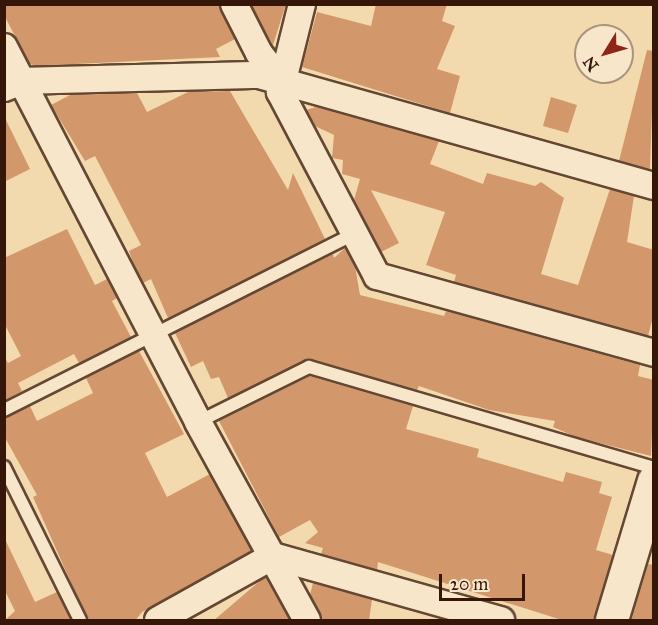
<!DOCTYPE html>
<style>
body{margin:0}
#map{position:relative;width:658px;height:625px;overflow:hidden;background:#f3d9ae;font-family:"IM FELL Great Primer",serif}
div>[style]{position:absolute}
.building>*{inset:0;background:#d2986b}
.roads{filter:drop-shadow(2px 0 #644732) drop-shadow(-2px 0 #644732) drop-shadow(0 2px #644732) drop-shadow(0 -2px #644732)}
.service>*{height:12px;margin:-6px;padding:0 6px;transform-origin:6px;border-radius:6px;background:#f7e6ca}
.minor>*{height:26px;margin:-13px;padding:0 13px;transform-origin:13px;border-radius:13px;background:#f7e6ca}
.tertiary>*{height:32px;margin:-16px;padding:0 16px;transform-origin:16px;border-radius:16px;background:#f7e6ca}
span{translate:-50% -50%;white-space:nowrap;text-align:center;line-height:1.15;-webkit-text-stroke:6px #f7e6ca;paint-order:stroke}
.frame{position:absolute;inset:0;border:6px solid #351608;pointer-events:none}
.north{position:absolute;left:574px;top:24px;width:60px;height:60px;box-sizing:border-box;background:#f7e6ca;border:2px solid #a9937c;border-radius:50%;rotate:233deg;font-size:16px;font-weight:700;line-height:24px;text-align:center;color:#351608}
.north::after{content:'';display:block;margin:auto;width:21px;height:27px;background:#8f2418;clip-path:polygon(50% 0,100% 100%,50% 72%,0 100%)}
.scale{position:absolute;left:439px;top:574px;width:86px;height:27px;box-sizing:border-box;border:3px solid #351608;border-top:0;padding-left:8px;font-size:18px;line-height:21px;white-space:nowrap;color:#351608;-webkit-text-stroke:4px #f7e6ca;paint-order:stroke}
</style>
<div id="map">
<div class="building">
<i style="clip-path:polygon(4px 4px,219px 4px,235px 39px,216px 49px,220px 57px,35px 66px,29px 63px,4px 15px)"></i>
<i style="clip-path:polygon(251px 4px,286px 4px,273px 45px,262px 27px)"></i>
<i style="clip-path:polygon(376px 4px,447px 4px,442px 21px,455px 26px,437px 69px,460px 76px,450px 113px,302px 67px,317px 12px,371px 26px)"></i>
<i style="clip-path:polygon(647px 50px,654px 51px,650px 169px,619px 161px)"></i>
<i style="clip-path:polygon(230px 91px,288px 190px,293px 173px,325px 239px,168px 318px,151px 279px,143px 283px,134px 265px,129px 251px,141px 245px,95px 156px,85px 161px,51px 105px,70px 95px,137px 93px,147px 112px,188px 92px)"></i>
<i style="clip-path:polygon(551px 97px,577px 105px,568px 133px,543px 126px)"></i>
<i style="clip-path:polygon(316px 107px,439px 141px,430px 164px,483px 184px,487px 173px,535px 186px,541px 182px,564px 198px,541px 274px,578px 285px,610px 189px,634px 196px,627px 242px,654px 250px,654px 313px,648px 336px,454px 282px,456px 275px,426px 265px,445px 212px,371px 190px,399px 243px,381px 252px,354px 200px,360px 179px,342px 174px,343px 160px,332px 158px,334px 135px,315px 126px,306px 110px)"></i>
<i style="clip-path:polygon(4px 116px,30px 169px,4px 182px)"></i>
<i style="clip-path:polygon(67px 229px,95px 285px,107px 279px,117px 298px,112px 301px,131px 337px,79px 363px,74px 354px,18px 383px,22px 391px,4px 401px,4px 356px,8px 363px,21px 356px,4px 323px,4px 258px)"></i>
<i style="clip-path:polygon(345px 248px,355px 266px,360px 295px,444px 316px,446px 311px,640px 365px,638px 376px,654px 380px,651px 456px,576px 437px,553px 427px,555px 421px,489px 410px,419px 386px,417px 390px,311px 359px,228px 398px,219px 377px,211px 379px,203px 361px,191px 367px,175px 333px,333px 254px,334px 258px)"></i>
<i style="clip-path:polygon(139px 351px,184px 434px,145px 453px,167px 497px,210px 474px,252px 551px,142px 612px,135px 621px,88px 621px,33px 497px,37px 495px,4px 436px,4px 418px,30px 406px,37px 421px,93px 393px,86px 378px)"></i>
<i style="clip-path:polygon(310px 376px,413px 406px,406px 429px,479px 449px,477px 457px,563px 482px,566px 472px,602px 482px,599px 493px,612px 497px,596px 550px,613px 555px,595px 621px,565px 621px,378px 562px,377px 570px,321px 554px,323px 548px,305px 543px,318px 532px,310px 520px,279px 537px,219px 421px)"></i>
<i style="clip-path:polygon(4px 537px,35px 602px,57px 592px,71px 621px,4px 621px,15px 611px,4px 589px)"></i>
<i style="clip-path:polygon(648px 564px,654px 565px,654px 621px,631px 621px)"></i>
<i style="clip-path:polygon(266px 577px,290px 621px,213px 621px,262px 579px)"></i>
<i style="clip-path:polygon(313px 583px,372px 599px,369px 621px,322px 621px,310px 595px)"></i>
</div>
<div class="roads">
<div class="service">
<i style="left:4px;top:410px;width:394px;rotate:-26.7deg"></i>
<i style="left:198px;top:422px;width:124px;rotate:-26.4deg"></i>
<i style="left:309px;top:367px;width:359px;rotate:16.3deg"></i>
<i style="left:4px;top:467px;width:171px;rotate:63.6deg"></i>
</div>
<div class="minor">
<i style="left:234px;top:4px;width:55px;rotate:63deg"></i>
<i style="left:259px;top:53px;width:37px;rotate:52deg"></i>
<i style="left:302px;top:4px;width:91px;rotate:104deg"></i>
<i style="left:280px;top:92px;width:208px;rotate:62.2deg"></i>
<i style="left:377px;top:276px;width:288px;rotate:15.5deg"></i>
<i style="left:4px;top:47px;width:422px;rotate:62.6deg"></i>
<i style="left:198px;top:422px;width:226px;rotate:61.2deg"></i>
<i style="left:4px;top:88px;width:19px;rotate:-21deg"></i>
<i style="left:22px;top:81px;width:237px;rotate:-1.5deg"></i>
<i style="left:259px;top:75px;width:410px;rotate:15.7deg"></i>
<i style="left:158px;top:620px;width:132px;rotate:-29.1deg"></i>
<i style="left:273px;top:556px;width:237px;rotate:15.7deg"></i>
</div>
<div class="tertiary">
<i style="left:612px;top:620px;width:145px;rotate:-73.2deg"></i>
</div>
</div>
<div class="frame"></div>
<div class="north">N</div>
<div class="scale">20 m</div>
</div>
